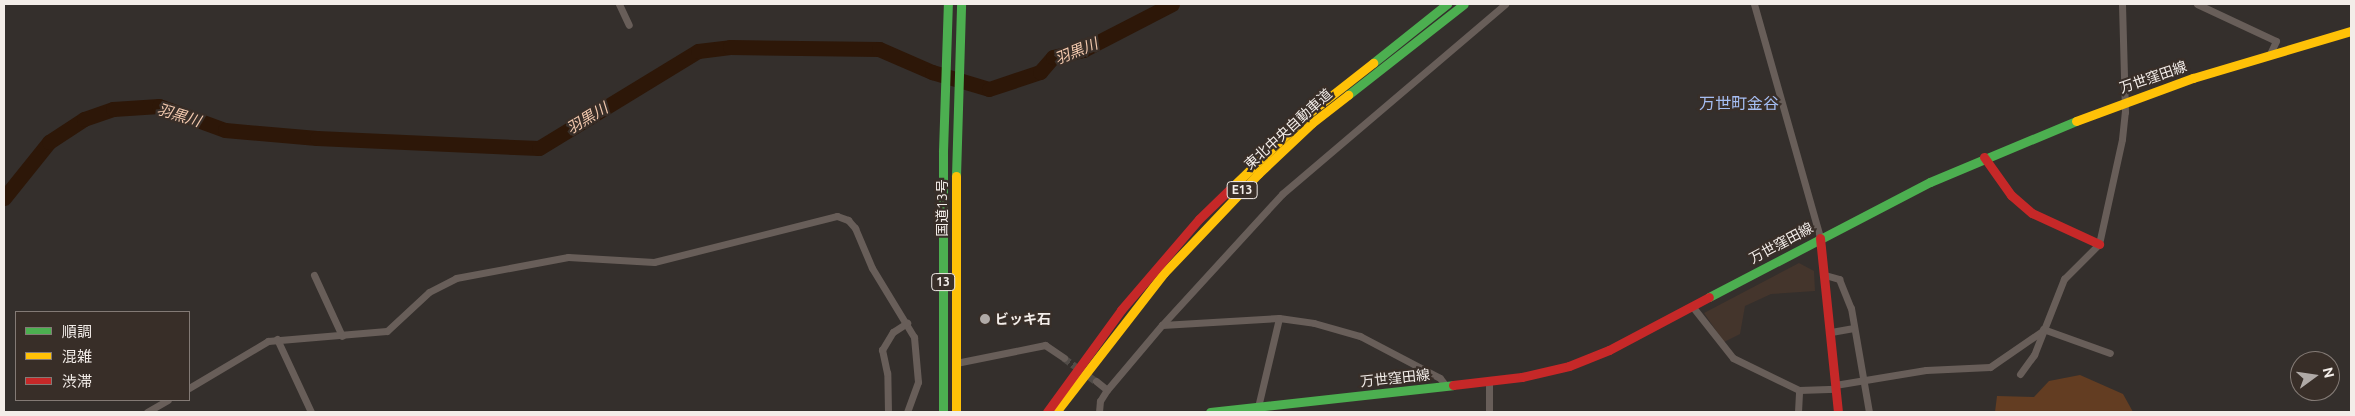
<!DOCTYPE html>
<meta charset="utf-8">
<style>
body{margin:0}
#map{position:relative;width:2355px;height:416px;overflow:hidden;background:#342f2c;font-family:Ubuntu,"Noto Sans JP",sans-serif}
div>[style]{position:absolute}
.built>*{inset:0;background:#44352c}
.green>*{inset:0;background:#633d22}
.river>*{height:15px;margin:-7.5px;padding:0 7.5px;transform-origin:7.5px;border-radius:7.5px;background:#2d1708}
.street-tunnel>*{height:7px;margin-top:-3.5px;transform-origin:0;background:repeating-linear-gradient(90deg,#514c48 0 7px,transparent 0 10.5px)}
.street>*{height:7px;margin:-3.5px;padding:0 3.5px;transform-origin:3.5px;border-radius:3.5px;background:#685e59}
.fast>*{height:9px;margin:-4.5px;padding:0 4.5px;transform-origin:4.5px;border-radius:4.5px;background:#4caf50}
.slow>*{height:9px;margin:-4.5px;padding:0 4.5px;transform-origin:4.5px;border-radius:4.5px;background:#ffc107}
.jam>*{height:9px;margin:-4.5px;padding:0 4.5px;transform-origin:4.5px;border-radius:4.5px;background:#c62828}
.dots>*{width:14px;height:14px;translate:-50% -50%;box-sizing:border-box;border:2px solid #382e28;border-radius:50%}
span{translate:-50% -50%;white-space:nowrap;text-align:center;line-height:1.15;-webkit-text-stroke:4.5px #382e28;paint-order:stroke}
.shield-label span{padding:1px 4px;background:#382e28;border:1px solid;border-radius:4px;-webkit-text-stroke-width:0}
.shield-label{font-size:12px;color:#f3ede9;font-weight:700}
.street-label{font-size:14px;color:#f3ede9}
.poi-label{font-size:14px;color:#f3ede9;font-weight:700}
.left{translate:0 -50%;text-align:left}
.water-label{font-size:15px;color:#f3c9ae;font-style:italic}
.quarter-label{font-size:16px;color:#a5bef3}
.frame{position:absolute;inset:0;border:5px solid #f3ede9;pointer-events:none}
.legend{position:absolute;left:15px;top:311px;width:175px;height:90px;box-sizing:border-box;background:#382e28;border:1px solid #837a75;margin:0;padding:6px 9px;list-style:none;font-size:15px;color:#f3ede9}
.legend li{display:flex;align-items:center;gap:10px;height:25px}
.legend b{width:25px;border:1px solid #837a75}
.north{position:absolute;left:2290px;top:351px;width:50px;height:50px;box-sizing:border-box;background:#382e28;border:1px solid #837a75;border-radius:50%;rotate:76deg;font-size:14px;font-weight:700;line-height:20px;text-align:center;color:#f3ede9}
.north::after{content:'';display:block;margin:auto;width:18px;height:22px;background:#b0aaa7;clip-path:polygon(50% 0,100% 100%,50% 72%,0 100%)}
</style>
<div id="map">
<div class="built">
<i style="clip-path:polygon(1799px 263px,1814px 271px,1815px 291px,1771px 294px,1745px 306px,1740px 334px,1724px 342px,1704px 313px)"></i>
</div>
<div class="green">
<i style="clip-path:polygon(2080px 375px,2123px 394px,2133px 412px,1995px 412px,1997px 396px,2034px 397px,2049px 381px)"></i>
</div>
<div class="river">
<i style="left:4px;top:198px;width:72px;rotate:-51.2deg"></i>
<i style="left:49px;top:142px;width:42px;rotate:-33.3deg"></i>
<i style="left:84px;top:119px;width:31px;rotate:-19deg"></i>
<i style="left:113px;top:109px;width:46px;rotate:-3.7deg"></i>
<i style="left:159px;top:106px;width:70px;rotate:20deg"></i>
<i style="left:225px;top:130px;width:92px;rotate:5deg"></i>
<i style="left:317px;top:138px;width:222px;rotate:2.6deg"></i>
<i style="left:539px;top:148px;width:186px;rotate:-31.4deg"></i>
<i style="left:698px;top:51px;width:32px;rotate:-7deg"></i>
<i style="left:730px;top:47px;width:149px;rotate:0.8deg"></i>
<i style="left:879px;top:49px;width:58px;rotate:23.5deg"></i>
<i style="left:932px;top:72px;width:59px;rotate:16.6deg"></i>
<i style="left:989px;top:89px;width:54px;rotate:-18.4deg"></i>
<i style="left:1040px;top:72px;width:20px;rotate:-49deg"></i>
<i style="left:1053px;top:57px;width:31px;rotate:-13deg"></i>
<i style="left:1083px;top:50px;width:100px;rotate:-27.3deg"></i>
</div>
<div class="street-tunnel">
<i style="left:1064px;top:358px;width:39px;rotate:36deg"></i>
</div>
<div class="street">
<i style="left:619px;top:4px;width:23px;rotate:65deg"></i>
<i style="left:1754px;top:4px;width:243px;rotate:74.2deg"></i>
<i style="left:2197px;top:4px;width:87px;rotate:25.1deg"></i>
<i style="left:2276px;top:41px;width:14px;rotate:115deg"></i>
<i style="left:314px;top:275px;width:67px;rotate:65.3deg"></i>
<i style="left:1825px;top:275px;width:15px;rotate:16deg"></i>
<i style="left:1839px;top:279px;width:31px;rotate:68deg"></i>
<i style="left:1851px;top:308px;width:106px;rotate:80.2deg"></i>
<i style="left:1692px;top:306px;width:66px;rotate:51.7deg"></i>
<i style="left:1733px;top:358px;width:73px;rotate:25.9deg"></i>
<i style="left:1799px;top:390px;width:37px;rotate:-2deg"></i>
<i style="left:1162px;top:325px;width:117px;rotate:-3.4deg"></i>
<i style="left:1279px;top:318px;width:35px;rotate:8deg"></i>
<i style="left:1314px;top:323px;width:48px;rotate:15.8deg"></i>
<i style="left:1360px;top:336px;width:90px;rotate:27.7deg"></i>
<i style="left:1440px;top:378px;width:10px;rotate:53deg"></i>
<i style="left:2043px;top:329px;width:71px;rotate:19.7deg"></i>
<i style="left:1831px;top:332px;width:23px;rotate:-10deg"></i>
<i style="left:277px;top:339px;width:81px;rotate:65deg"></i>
<i style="left:956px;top:363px;width:91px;rotate:-11.4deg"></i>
<i style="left:1045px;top:345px;width:23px;rotate:34deg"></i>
<i style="left:2020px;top:374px;width:24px;rotate:-54deg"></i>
<i style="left:2034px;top:355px;width:82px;rotate:-68.5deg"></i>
<i style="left:2064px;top:279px;width:49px;rotate:-45deg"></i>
<i style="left:2099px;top:244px;width:107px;rotate:-77.6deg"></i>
<i style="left:2122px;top:139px;width:27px;rotate:-84deg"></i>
<i style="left:2125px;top:112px;width:108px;rotate:-91.6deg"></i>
<i style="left:1096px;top:381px;width:14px;rotate:39deg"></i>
<i style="left:1835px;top:385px;width:92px;rotate:-9.4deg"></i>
<i style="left:1926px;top:370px;width:64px;rotate:-2.7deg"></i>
<i style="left:1990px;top:367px;width:62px;rotate:-34.5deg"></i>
<i style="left:189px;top:388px;width:92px;rotate:-30.7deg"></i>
<i style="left:268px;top:341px;width:119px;rotate:-4.8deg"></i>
<i style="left:387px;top:331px;width:57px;rotate:-42.9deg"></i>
<i style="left:429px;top:292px;width:30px;rotate:-27deg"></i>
<i style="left:456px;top:278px;width:114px;rotate:-10.6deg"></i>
<i style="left:568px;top:257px;width:86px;rotate:3.3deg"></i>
<i style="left:654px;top:262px;width:189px;rotate:-14.1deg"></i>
<i style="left:837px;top:216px;width:12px;rotate:20deg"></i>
<i style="left:848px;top:220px;width:11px;rotate:49deg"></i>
<i style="left:855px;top:228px;width:43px;rotate:67deg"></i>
<i style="left:872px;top:268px;width:81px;rotate:58.7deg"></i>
<i style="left:914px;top:337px;width:45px;rotate:84.9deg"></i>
<i style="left:918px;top:382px;width:32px;rotate:110deg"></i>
<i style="left:1258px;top:407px;width:91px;rotate:-76.7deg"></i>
<i style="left:147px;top:412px;width:24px;rotate:-30deg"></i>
<i style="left:888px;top:412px;width:39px;rotate:-91deg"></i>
<i style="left:887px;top:373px;width:24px;rotate:-102deg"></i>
<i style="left:882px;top:350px;width:21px;rotate:-59deg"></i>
<i style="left:893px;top:332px;width:17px;rotate:-33deg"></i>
<i style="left:1099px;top:412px;width:11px;rotate:-85deg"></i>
<i style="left:1100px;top:401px;width:13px;rotate:-58deg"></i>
<i style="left:1107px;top:390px;width:85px;rotate:-49.8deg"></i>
<i style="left:1162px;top:325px;width:178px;rotate:-47.5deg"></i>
<i style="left:1282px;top:194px;width:293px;rotate:-40.4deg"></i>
<i style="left:1489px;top:412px;width:31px;rotate:-90deg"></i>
<i style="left:1798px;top:412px;width:22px;rotate:-87deg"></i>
</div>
<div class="fast">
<i style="left:1373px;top:63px;width:95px;rotate:-38.6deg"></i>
<i style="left:1348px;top:95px;width:147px;rotate:-38.1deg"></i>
<i style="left:956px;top:176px;width:172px;rotate:-88.3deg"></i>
<i style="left:1709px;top:297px;width:249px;rotate:-27.5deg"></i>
<i style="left:1930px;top:182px;width:158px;rotate:-22.7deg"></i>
<i style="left:943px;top:412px;width:261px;rotate:-90deg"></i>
<i style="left:943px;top:151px;width:147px;rotate:-88.1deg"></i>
<i style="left:1210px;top:412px;width:244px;rotate:-6.3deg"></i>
</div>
<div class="slow">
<i style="left:2076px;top:121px;width:125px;rotate:-20.2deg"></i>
<i style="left:2193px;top:78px;width:165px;rotate:-16.6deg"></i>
<i style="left:956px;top:176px;width:236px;rotate:90deg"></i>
<i style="left:1230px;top:189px;width:108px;rotate:-43.9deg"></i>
<i style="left:1308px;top:114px;width:83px;rotate:-38.1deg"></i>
<i style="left:1056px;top:412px;width:176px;rotate:-52.2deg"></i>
<i style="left:1164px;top:273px;width:137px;rotate:-46.5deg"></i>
<i style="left:1258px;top:174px;width:74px;rotate:-43.4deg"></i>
<i style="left:1312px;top:123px;width:46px;rotate:-37.9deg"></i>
</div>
<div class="jam">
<i style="left:1984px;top:157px;width:47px;rotate:54.6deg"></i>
<i style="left:2011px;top:195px;width:28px;rotate:41deg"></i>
<i style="left:2032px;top:213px;width:74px;rotate:24.8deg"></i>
<i style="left:1820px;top:238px;width:175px;rotate:84.1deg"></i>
<i style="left:1453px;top:385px;width:69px;rotate:-6.6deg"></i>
<i style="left:1522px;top:377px;width:48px;rotate:-13.2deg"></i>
<i style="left:1569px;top:366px;width:43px;rotate:-21.8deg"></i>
<i style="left:1609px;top:350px;width:113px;rotate:-27.9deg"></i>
<i style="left:1047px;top:412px;width:126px;rotate:-54deg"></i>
<i style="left:1121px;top:310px;width:120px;rotate:-49.4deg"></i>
<i style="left:1199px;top:219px;width:43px;rotate:-44.1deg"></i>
</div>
<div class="dots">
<i style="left:985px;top:319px;background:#b0aaa7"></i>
</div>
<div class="shield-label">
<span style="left:1242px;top:190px">E13</span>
<span style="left:943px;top:282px">13</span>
</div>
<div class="street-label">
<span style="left:2153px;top:77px;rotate:-19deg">万世窪田線</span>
<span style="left:1288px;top:129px;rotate:-42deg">東北中央自動車道</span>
<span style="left:942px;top:208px;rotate:-90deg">国道13号</span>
<span style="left:1781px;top:243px;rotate:-28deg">万世窪田線</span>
<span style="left:1395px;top:378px;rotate:-6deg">万世窪田線</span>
</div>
<div class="poi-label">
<span class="left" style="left:995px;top:319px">ビッキ石</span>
</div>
<div class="water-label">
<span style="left:1076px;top:51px;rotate:-22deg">羽黒川</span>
<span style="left:179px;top:115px;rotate:17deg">羽黒川</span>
<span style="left:587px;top:118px;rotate:-31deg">羽黒川</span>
</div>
<div class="quarter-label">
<span style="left:1739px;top:103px">万世町金谷</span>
</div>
<div class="frame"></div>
<ul class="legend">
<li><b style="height:6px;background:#4caf50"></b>順調</li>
<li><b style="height:6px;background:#ffc107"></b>混雑</li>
<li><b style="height:6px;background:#c62828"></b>渋滞</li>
</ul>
<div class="north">N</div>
</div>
